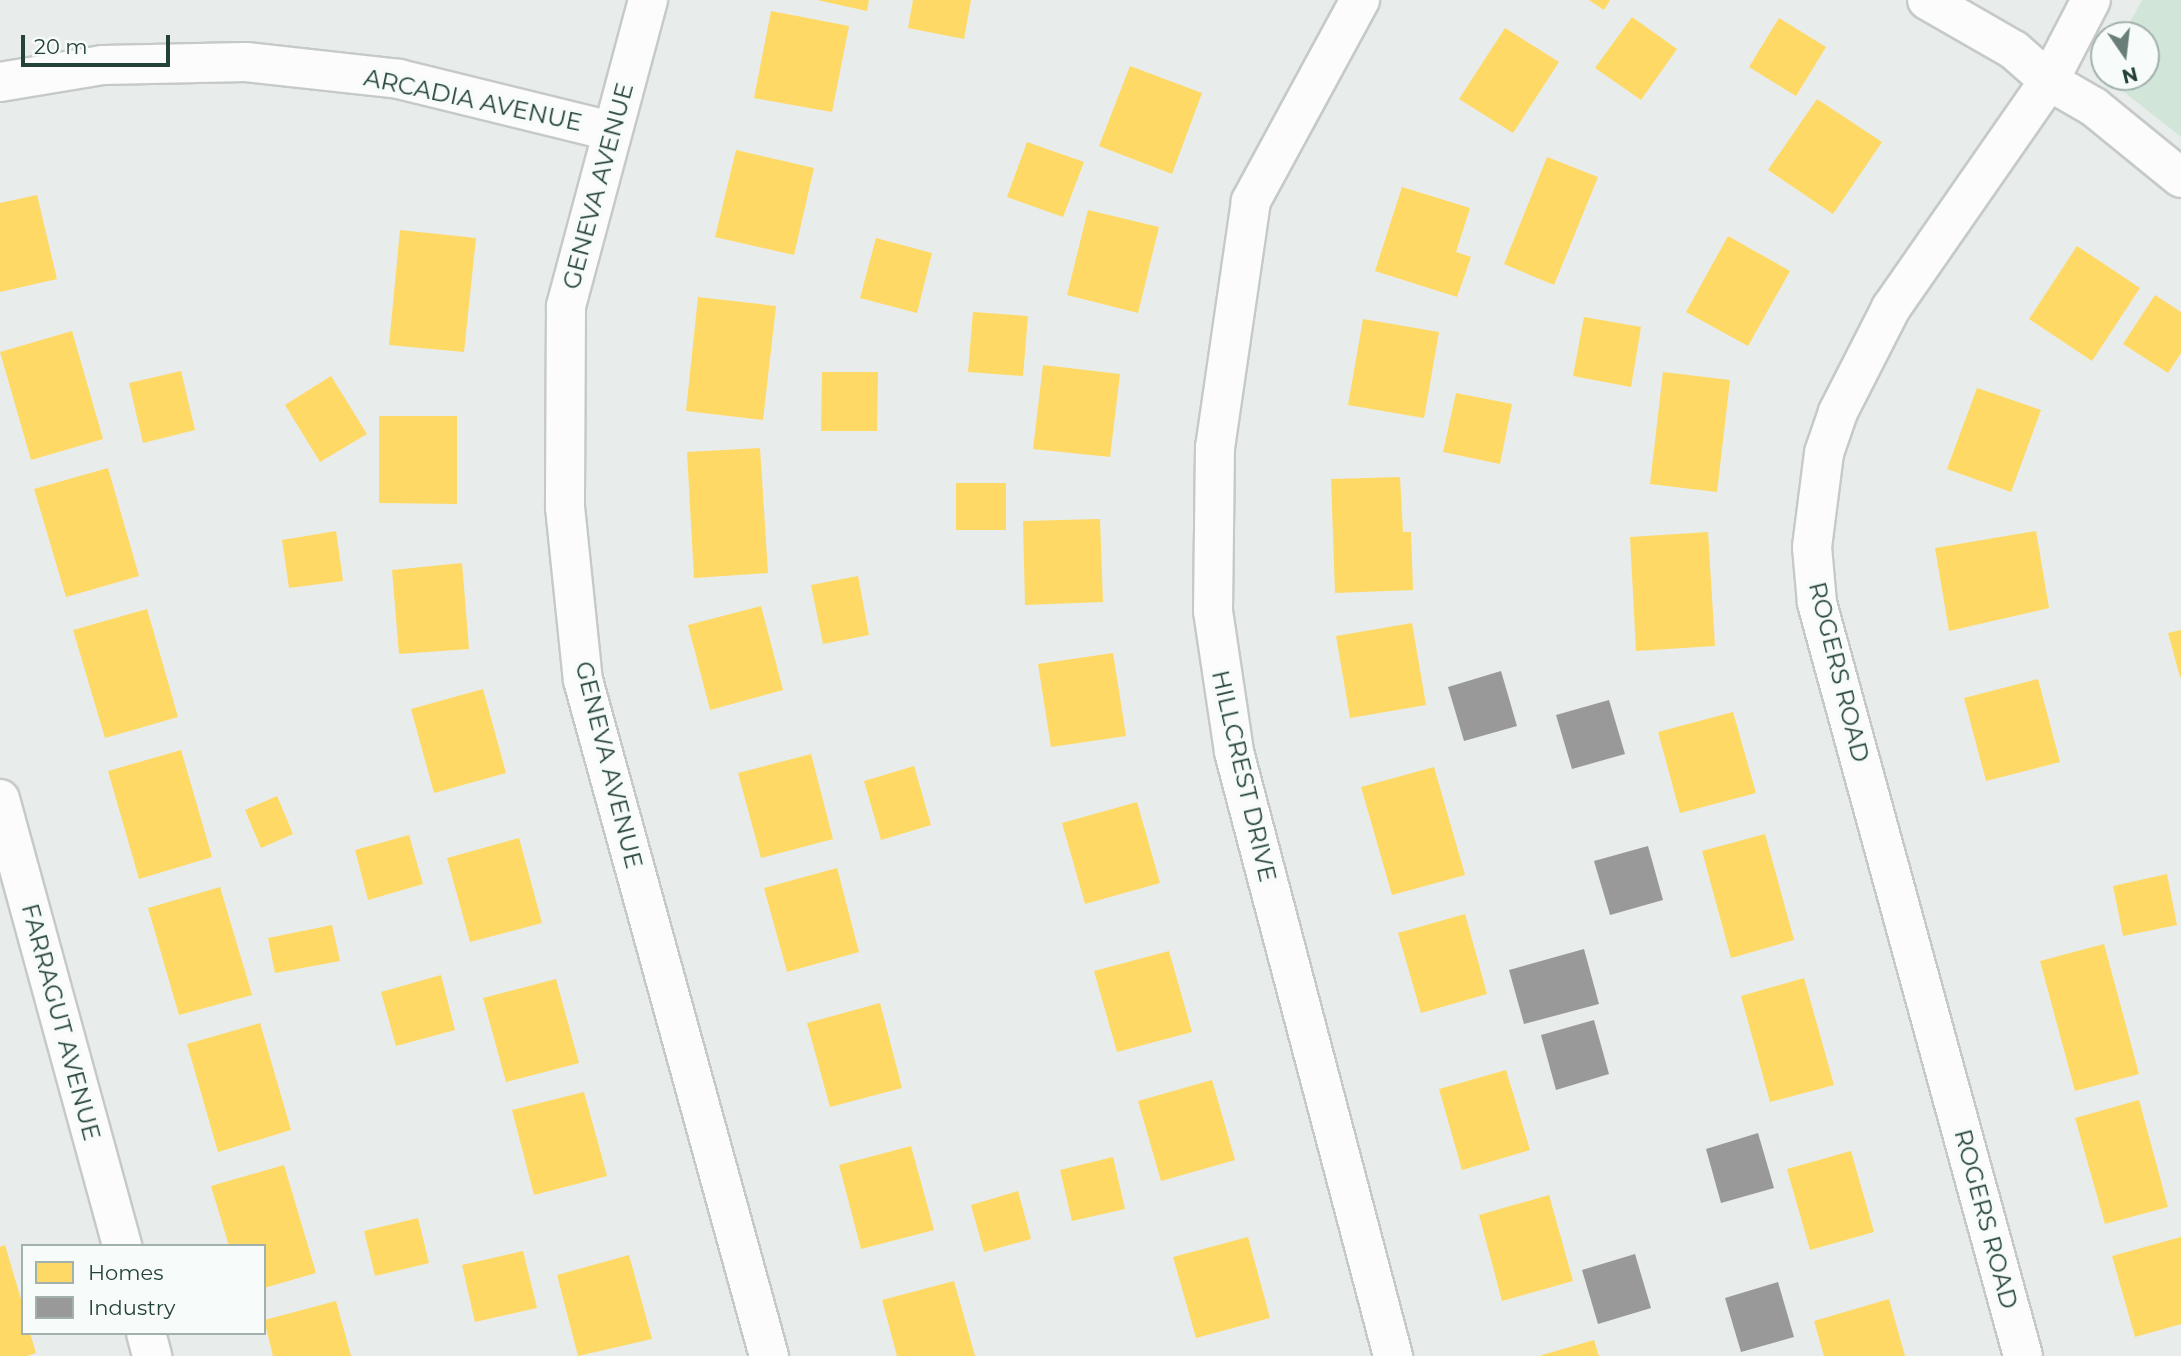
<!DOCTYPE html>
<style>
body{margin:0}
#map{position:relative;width:2181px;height:1356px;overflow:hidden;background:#e8edeb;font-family:Montserrat,sans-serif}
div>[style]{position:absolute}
.green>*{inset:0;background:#d1e6d8}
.homes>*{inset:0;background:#ffd966}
.industry>*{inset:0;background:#999}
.roads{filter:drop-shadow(2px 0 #c5cac8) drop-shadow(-2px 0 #c5cac8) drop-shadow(0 2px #c5cac8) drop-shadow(0 -2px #c5cac8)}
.street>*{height:38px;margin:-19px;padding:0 19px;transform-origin:19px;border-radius:19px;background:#fcfcfc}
span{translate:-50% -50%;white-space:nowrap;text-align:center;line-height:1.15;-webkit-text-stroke:7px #f7fbf9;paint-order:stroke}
.street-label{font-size:24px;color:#24423a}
.legend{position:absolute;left:21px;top:1244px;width:245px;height:91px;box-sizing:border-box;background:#f7fbf9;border:2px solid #a3b1ad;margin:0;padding:9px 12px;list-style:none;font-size:21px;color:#24423a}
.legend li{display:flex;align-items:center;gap:14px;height:35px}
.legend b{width:35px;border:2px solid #a3b1ad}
.north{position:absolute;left:2090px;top:21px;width:70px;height:70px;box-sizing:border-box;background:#f7fbf9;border:2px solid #a3b1ad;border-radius:50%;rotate:166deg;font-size:19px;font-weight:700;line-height:28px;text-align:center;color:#24423a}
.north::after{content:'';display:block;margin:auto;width:24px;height:32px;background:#697e78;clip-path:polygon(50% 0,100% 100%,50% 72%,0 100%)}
.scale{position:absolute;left:21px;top:35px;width:149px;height:32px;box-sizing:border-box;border:4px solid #24423a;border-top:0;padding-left:9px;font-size:21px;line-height:24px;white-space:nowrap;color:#24423a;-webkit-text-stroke:5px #f7fbf9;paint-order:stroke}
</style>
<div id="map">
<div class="green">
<i style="clip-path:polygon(2142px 0,2181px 0,2181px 137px,2119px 88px,2113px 77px,2146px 77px,2146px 35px,2123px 35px)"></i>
</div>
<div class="homes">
<i style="clip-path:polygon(817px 0,869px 0,867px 11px)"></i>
<i style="clip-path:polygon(913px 0,971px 0,964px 39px,908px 28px)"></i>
<i style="clip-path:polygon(1589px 0,1610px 0,1604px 10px)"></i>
<i style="clip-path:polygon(771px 11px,849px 26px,832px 112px,754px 98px)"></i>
<i style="clip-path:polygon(1632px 17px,1677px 49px,1641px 100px,1595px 68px)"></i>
<i style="clip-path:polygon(1779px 18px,1826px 47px,1796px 96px,1749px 67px)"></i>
<i style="clip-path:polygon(1505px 28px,1559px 62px,1513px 133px,1459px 99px)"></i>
<i style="clip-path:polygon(1130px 66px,1202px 93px,1172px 174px,1099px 146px)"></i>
<i style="clip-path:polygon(1817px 99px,1882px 142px,1833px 214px,1768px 170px)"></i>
<i style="clip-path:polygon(1027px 142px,1084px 162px,1063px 217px,1007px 197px)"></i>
<i style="clip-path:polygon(736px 150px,814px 168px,794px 255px,715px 237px)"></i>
<i style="clip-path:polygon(1547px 157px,1598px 177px,1554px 285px,1504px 264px)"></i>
<i style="clip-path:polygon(1402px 187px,1470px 208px,1456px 252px,1471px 257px,1457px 297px,1375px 271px)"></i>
<i style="clip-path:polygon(37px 195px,57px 279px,0 292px,0 203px)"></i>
<i style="clip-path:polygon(1088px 210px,1159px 227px,1138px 313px,1067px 295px)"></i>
<i style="clip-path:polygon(400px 230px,476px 238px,464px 352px,389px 345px)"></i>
<i style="clip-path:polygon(1728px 236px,1790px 271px,1748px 346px,1686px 312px)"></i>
<i style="clip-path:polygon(876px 238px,932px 253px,917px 313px,860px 298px)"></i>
<i style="clip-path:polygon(2077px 246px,2140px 288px,2092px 361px,2029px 319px)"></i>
<i style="clip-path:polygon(2155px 295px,2181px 312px,2181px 353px,2168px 373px,2123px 344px)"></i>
<i style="clip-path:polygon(698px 297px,776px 306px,763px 420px,686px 411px)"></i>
<i style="clip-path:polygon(973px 312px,1028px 316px,1023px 376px,968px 372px)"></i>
<i style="clip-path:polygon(1584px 317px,1641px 327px,1631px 387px,1573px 376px)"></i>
<i style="clip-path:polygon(1363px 319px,1439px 332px,1424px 418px,1348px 405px)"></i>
<i style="clip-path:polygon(72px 331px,103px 439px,31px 460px,0 352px)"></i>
<i style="clip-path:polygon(1043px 365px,1120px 374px,1110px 457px,1033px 449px)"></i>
<i style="clip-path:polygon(181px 371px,195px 430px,143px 443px,129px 383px)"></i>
<i style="clip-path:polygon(822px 372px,878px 372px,877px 431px,821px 431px)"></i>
<i style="clip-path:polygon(1663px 372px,1730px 380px,1717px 492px,1650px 484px)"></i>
<i style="clip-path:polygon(331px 376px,367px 434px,320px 462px,285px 405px)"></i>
<i style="clip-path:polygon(1977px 388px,2041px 410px,2011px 492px,1947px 469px)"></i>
<i style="clip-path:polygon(1456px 393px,1512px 404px,1500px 464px,1443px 452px)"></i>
<i style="clip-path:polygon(379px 416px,457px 416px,457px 504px,379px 503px)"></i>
<i style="clip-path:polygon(760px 448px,768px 573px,694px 578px,687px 452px)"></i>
<i style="clip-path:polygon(108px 468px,139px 576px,66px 597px,34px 489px)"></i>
<i style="clip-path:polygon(1400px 477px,1403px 532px,1411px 532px,1413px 590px,1335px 593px,1331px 479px)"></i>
<i style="clip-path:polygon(956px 483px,1006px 483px,1006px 530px,956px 530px)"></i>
<i style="clip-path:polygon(1100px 519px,1103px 602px,1025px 605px,1023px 521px)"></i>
<i style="clip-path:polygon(336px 531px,343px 581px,289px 588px,282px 540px)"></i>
<i style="clip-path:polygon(2036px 531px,2049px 608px,1949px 631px,1935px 548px)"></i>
<i style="clip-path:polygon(1708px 532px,1715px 646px,1636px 651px,1630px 537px)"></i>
<i style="clip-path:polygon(462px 563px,469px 649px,399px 654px,392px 570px)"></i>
<i style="clip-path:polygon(858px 576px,869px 635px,823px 644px,811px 585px)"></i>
<i style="clip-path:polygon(761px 606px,783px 690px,710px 710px,688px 625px)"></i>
<i style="clip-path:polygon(147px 609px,178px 717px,105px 738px,73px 630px)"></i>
<i style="clip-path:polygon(1412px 623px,1426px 705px,1350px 718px,1336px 636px)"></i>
<i style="clip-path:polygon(2181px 630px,2181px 677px,2180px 677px,2168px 633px)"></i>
<i style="clip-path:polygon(1113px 653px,1126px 736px,1051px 747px,1038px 664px)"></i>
<i style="clip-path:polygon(2038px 679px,2060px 762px,1986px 781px,1964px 698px)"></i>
<i style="clip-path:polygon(483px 689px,506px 773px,434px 793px,411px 709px)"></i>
<i style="clip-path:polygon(1733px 712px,1756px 793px,1680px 813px,1658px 732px)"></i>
<i style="clip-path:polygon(181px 750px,212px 857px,139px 879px,108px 771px)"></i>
<i style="clip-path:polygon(811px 754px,833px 839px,761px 858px,738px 773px)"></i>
<i style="clip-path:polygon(914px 766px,931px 825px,881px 840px,864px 781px)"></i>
<i style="clip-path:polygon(1434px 767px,1465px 875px,1392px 895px,1361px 787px)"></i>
<i style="clip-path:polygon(277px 796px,293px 834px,261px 848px,245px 810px)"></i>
<i style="clip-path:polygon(1137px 802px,1160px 883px,1085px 904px,1062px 823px)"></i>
<i style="clip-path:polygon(1765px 834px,1794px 940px,1731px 958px,1702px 851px)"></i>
<i style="clip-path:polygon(409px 835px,423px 884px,368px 900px,355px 850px)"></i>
<i style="clip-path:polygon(519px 838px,542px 923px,470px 942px,447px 858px)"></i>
<i style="clip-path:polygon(837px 868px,859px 952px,787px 972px,764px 888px)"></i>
<i style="clip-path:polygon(2167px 874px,2177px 925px,2123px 936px,2113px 886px)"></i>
<i style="clip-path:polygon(220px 887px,252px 995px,179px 1015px,148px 908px)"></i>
<i style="clip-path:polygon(1465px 914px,1487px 994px,1421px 1013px,1398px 933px)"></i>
<i style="clip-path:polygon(332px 925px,340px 961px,275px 973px,268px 938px)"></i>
<i style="clip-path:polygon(2104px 944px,2139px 1074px,2075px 1091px,2040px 961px)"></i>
<i style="clip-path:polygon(1169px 951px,1192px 1032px,1117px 1052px,1094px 971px)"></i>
<i style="clip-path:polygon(441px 975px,455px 1030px,396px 1046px,381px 992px)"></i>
<i style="clip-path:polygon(1804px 978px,1834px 1085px,1770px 1102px,1741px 996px)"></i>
<i style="clip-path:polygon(556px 979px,579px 1063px,506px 1082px,483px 998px)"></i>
<i style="clip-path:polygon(880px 1003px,902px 1088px,830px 1107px,807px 1023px)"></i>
<i style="clip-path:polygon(260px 1023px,291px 1130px,218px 1152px,187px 1044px)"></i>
<i style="clip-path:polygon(1506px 1070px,1530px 1150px,1462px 1170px,1439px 1089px)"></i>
<i style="clip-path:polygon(1212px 1080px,1235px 1160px,1161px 1181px,1138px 1101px)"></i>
<i style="clip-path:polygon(584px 1092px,607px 1176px,534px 1195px,512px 1110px)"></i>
<i style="clip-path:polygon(2139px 1100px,2168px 1207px,2105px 1224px,2075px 1118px)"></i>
<i style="clip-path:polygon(911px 1146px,934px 1230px,861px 1249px,839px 1165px)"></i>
<i style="clip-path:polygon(1851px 1151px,1874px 1232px,1810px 1250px,1787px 1169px)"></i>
<i style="clip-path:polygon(1113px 1157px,1125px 1209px,1072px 1221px,1060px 1170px)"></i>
<i style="clip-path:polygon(284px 1165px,316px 1273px,264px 1288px,264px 1246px,229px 1246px,211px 1186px)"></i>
<i style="clip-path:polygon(1018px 1191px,1031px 1239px,984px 1252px,971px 1205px)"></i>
<i style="clip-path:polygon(1549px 1195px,1573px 1281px,1502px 1301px,1479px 1215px)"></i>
<i style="clip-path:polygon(418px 1218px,429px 1263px,375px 1276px,364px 1231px)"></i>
<i style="clip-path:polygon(1248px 1237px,1270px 1318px,1196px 1338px,1173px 1257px)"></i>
<i style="clip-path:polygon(2181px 1237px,2181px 1324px,2135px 1337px,2112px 1256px)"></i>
<i style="clip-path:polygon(5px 1245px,23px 1306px,23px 1333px,30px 1333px,36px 1353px,27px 1356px,0 1356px,0 1247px)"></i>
<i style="clip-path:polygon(523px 1251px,537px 1308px,475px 1322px,462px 1265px)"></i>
<i style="clip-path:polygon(629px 1255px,652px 1339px,578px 1356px,557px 1275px)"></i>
<i style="clip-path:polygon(954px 1281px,975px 1356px,897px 1356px,882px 1300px)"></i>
<i style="clip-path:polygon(1889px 1299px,1905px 1356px,1824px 1356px,1814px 1321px)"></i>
<i style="clip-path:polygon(336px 1301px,351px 1356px,273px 1356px,264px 1320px)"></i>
<i style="clip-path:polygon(1594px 1340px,1599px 1356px,1542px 1356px,1542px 1355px)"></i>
</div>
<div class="industry">
<i style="clip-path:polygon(1501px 671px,1517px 726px,1464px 741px,1448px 687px)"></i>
<i style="clip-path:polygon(1609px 700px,1625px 754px,1572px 769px,1556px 715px)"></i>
<i style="clip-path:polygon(1648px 846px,1663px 900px,1610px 915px,1594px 861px)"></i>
<i style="clip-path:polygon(1584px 949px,1599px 1004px,1524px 1024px,1509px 970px)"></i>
<i style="clip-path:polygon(1594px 1020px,1609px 1074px,1556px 1090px,1541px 1035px)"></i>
<i style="clip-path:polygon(1758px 1133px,1774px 1188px,1721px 1203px,1706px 1149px)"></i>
<i style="clip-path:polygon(1635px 1254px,1651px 1308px,1598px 1324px,1582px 1270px)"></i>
<i style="clip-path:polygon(1778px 1282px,1794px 1337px,1741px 1352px,1725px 1298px)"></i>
</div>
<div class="roads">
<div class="street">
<i style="left:648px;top:0;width:317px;rotate:105deg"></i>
<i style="left:566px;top:306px;width:201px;rotate:90.3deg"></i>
<i style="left:565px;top:507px;width:174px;rotate:84.1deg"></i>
<i style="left:583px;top:680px;width:701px;rotate:74.62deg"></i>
<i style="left:1360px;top:0;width:229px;rotate:118.5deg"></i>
<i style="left:1251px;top:201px;width:249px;rotate:98.3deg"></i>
<i style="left:1215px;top:447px;width:164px;rotate:90.7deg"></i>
<i style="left:1213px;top:611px;width:143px;rotate:81.5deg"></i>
<i style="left:1234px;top:752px;width:625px;rotate:75.25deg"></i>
<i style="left:1927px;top:0;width:100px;rotate:29.9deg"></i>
<i style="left:2014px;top:50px;width:47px;rotate:41.5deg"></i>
<i style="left:2049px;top:81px;width:52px;rotate:30deg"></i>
<i style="left:2094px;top:107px;width:112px;rotate:39.2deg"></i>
<i style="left:0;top:82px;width:104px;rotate:-9.4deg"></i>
<i style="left:103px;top:65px;width:143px;rotate:-1.2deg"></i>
<i style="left:246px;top:62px;width:154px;rotate:6.3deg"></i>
<i style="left:399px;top:79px;width:218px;rotate:13.8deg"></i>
<i style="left:0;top:799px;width:463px;rotate:74.7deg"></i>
<i style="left:146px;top:1333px;width:24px;rotate:75deg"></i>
<i style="left:2023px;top:1356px;width:781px;rotate:-105.3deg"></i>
<i style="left:1817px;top:603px;width:56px;rotate:-95.1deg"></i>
<i style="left:1812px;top:547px;width:95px;rotate:-82.7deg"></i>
<i style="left:1824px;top:453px;width:43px;rotate:-71.1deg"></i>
<i style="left:1838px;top:412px;width:117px;rotate:-63deg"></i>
<i style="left:1891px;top:308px;width:277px;rotate:-55.2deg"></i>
<i style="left:2049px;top:81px;width:91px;rotate:-62.6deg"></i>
</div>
</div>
<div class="street-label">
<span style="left:473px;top:100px;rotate:12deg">ARCADIA AVENUE</span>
<span style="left:598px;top:186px;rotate:-75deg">GENEVA AVENUE</span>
<span style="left:1839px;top:672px;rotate:76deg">ROGERS ROAD</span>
<span style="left:609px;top:765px;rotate:76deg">GENEVA AVENUE</span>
<span style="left:1244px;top:776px;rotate:77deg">HILLCREST DRIVE</span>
<span style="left:61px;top:1022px;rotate:75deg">FARRAGUT AVENUE</span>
<span style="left:1986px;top:1219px;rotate:75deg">ROGERS ROAD</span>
</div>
<ul class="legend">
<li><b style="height:19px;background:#ffd966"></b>Homes</li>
<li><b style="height:19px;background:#999"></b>Industry</li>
</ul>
<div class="north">N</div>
<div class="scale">20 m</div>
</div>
